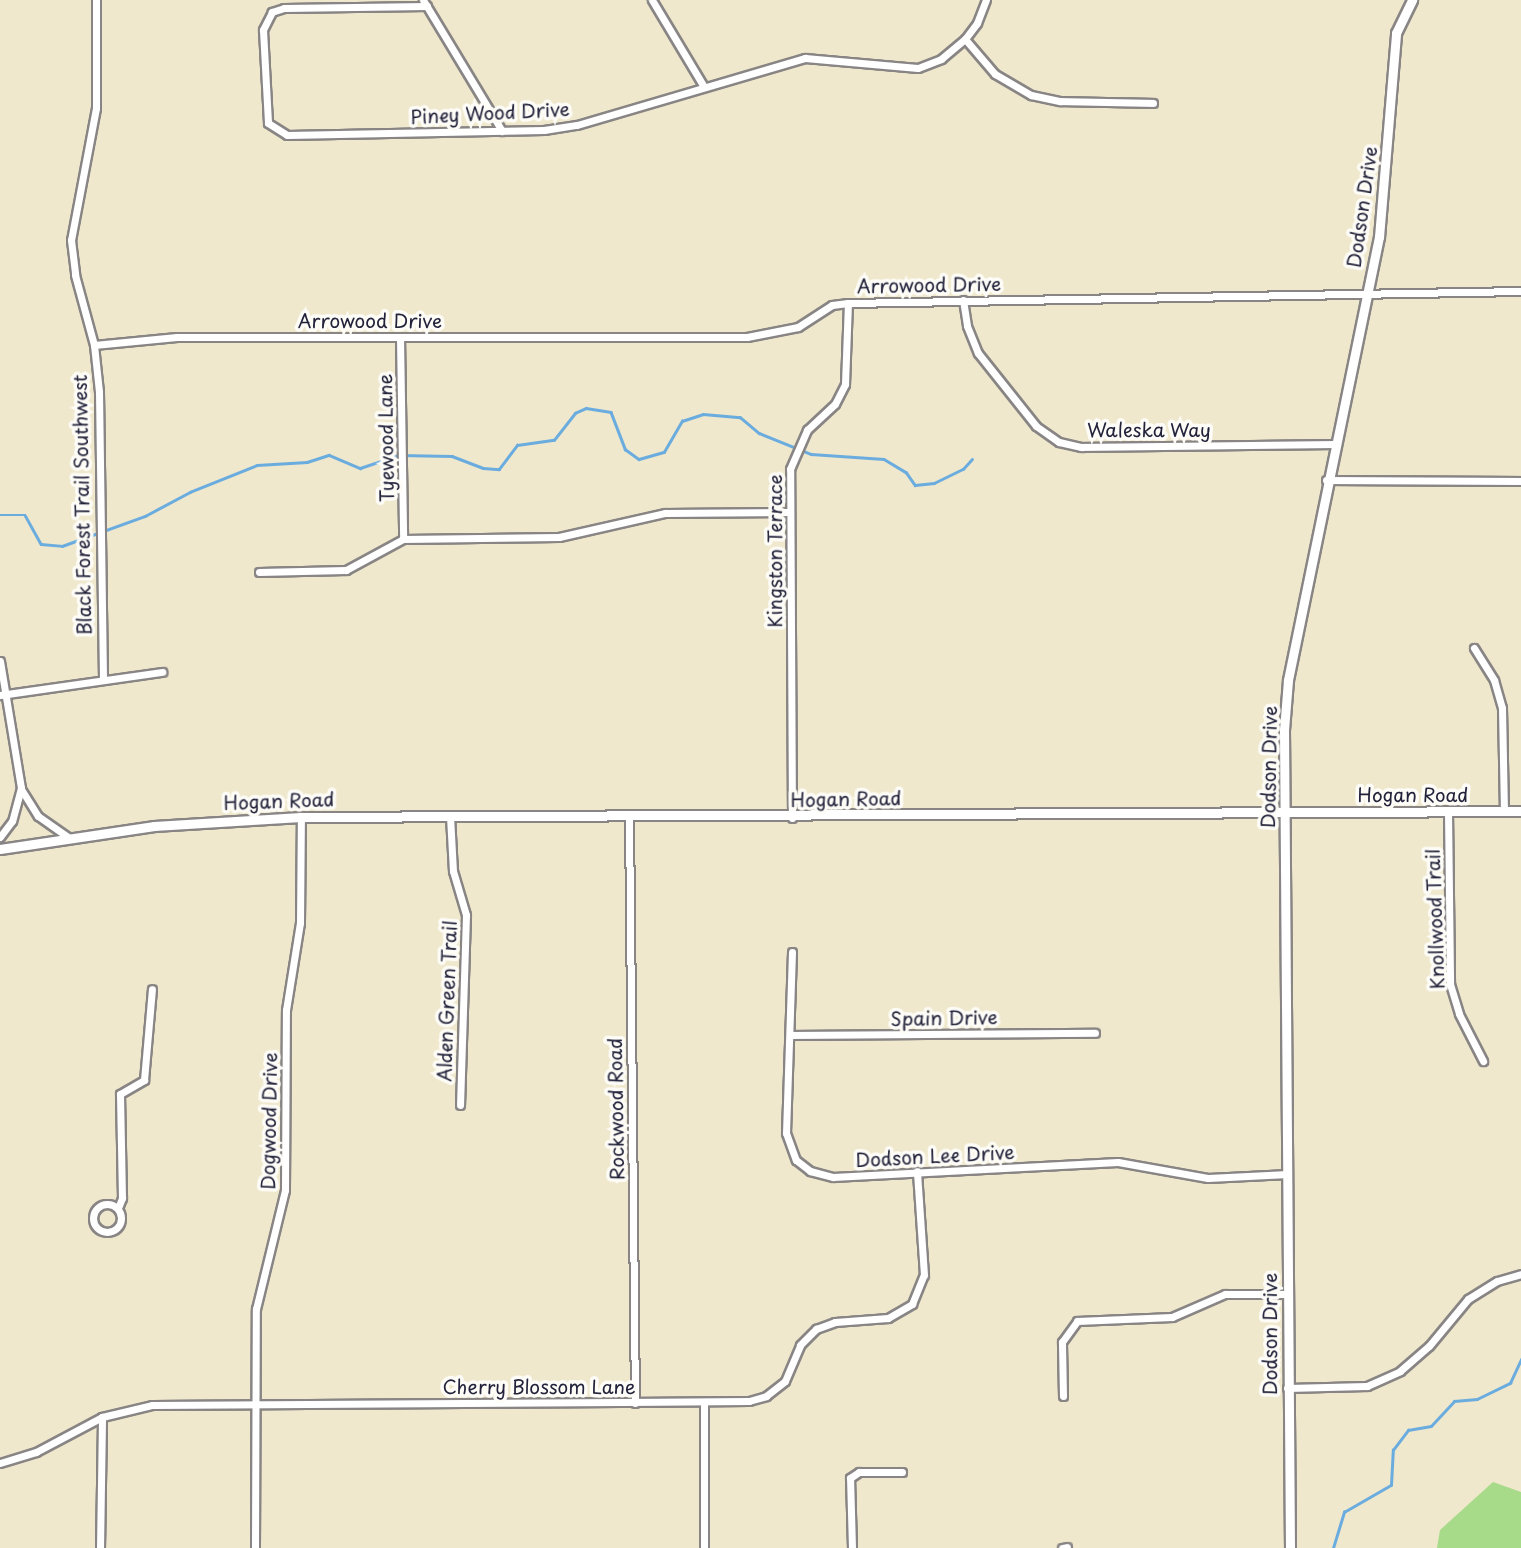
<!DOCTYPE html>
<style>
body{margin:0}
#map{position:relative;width:1521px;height:1548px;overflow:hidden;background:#efe8cd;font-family:"Playpen Sans",sans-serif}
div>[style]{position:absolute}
.green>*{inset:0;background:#a7da89}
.stream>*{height:2.5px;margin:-1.25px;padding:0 1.25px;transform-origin:1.25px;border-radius:1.25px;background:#6bacdf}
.roads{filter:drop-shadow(2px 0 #888584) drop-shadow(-2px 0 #888584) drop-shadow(0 2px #888584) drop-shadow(0 -2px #888584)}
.minor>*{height:7px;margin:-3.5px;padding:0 3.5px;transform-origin:3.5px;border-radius:3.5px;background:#fff}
.minor>.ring{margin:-3.5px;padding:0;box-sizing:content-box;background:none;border:7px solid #fff;border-radius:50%}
.tertiary>*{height:9px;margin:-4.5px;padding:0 4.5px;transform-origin:4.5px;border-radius:4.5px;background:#fff}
span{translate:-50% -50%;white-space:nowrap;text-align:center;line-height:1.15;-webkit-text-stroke:7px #fdfcf7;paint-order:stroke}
.street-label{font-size:19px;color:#22223b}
</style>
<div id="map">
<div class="green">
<i style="clip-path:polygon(1493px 1482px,1521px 1492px,1521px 1548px,1437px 1548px,1440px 1530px)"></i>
</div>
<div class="stream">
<i style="left:0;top:515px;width:25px"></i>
<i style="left:25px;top:515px;width:33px;rotate:61deg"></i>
<i style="left:41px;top:544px;width:21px;rotate:5deg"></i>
<i style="left:62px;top:546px;width:88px;rotate:-19.9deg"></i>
<i style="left:145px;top:516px;width:51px;rotate:-28.1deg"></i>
<i style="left:190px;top:492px;width:72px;rotate:-21.9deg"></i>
<i style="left:257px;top:465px;width:50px;rotate:-3.4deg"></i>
<i style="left:307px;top:462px;width:23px;rotate:-18deg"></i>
<i style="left:329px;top:455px;width:34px;rotate:23deg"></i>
<i style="left:360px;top:468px;width:41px;rotate:-18.4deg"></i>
<i style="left:399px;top:455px;width:53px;rotate:1.1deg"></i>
<i style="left:452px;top:456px;width:33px;rotate:21deg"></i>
<i style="left:483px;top:468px;width:16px;rotate:4deg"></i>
<i style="left:499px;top:469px;width:30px;rotate:-53deg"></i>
<i style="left:517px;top:445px;width:37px;rotate:-8deg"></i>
<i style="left:554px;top:440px;width:34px;rotate:-52deg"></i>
<i style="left:575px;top:413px;width:12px;rotate:-24deg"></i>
<i style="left:586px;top:408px;width:25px;rotate:9deg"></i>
<i style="left:611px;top:412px;width:40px;rotate:69deg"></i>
<i style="left:625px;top:449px;width:17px;rotate:36deg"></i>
<i style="left:639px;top:459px;width:26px;rotate:-16deg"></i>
<i style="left:664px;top:452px;width:36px;rotate:-60deg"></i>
<i style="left:682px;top:421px;width:22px;rotate:-18deg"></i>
<i style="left:703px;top:414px;width:37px;rotate:5deg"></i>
<i style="left:740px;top:417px;width:25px;rotate:40deg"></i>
<i style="left:759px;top:433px;width:56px;rotate:22deg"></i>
<i style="left:811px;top:454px;width:73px;rotate:3.9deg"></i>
<i style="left:884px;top:459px;width:26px;rotate:31deg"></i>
<i style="left:906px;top:472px;width:16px;rotate:55deg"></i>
<i style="left:915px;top:485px;width:19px;rotate:-6deg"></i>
<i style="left:934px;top:483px;width:32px;rotate:-26deg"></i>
<i style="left:963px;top:469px;width:13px;rotate:-48deg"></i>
<i style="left:1333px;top:1548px;width:38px;rotate:-73deg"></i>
<i style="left:1344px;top:1512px;width:54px;rotate:-29.9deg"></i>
<i style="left:1391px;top:1485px;width:35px;rotate:-87deg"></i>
<i style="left:1393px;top:1450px;width:25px;rotate:-53deg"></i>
<i style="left:1408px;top:1430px;width:23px;rotate:-10deg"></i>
<i style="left:1431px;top:1426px;width:34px;rotate:-47deg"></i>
<i style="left:1454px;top:1401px;width:23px;rotate:-5deg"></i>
<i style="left:1477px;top:1399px;width:37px;rotate:-26deg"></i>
<i style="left:1510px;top:1383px;width:26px;rotate:-65deg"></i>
</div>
<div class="roads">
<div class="minor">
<i style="left:96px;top:0;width:108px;rotate:90deg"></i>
<i style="left:96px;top:108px;width:134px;rotate:100.7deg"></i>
<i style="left:71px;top:240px;width:35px;rotate:83deg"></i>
<i style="left:75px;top:275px;width:73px;rotate:74.8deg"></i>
<i style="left:94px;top:345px;width:47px;rotate:83.9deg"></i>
<i style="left:99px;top:392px;width:287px;rotate:89.2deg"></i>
<i style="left:423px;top:0;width:153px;rotate:58.9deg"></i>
<i style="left:652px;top:0;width:101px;rotate:59.1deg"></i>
<i style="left:427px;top:6px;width:143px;rotate:179.2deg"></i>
<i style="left:284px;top:8px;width:13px;rotate:162deg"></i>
<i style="left:272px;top:12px;width:20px;rotate:117deg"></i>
<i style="left:263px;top:30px;width:93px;rotate:86.9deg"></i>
<i style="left:268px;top:123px;width:22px;rotate:32deg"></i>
<i style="left:287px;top:135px;width:257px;rotate:-1.1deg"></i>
<i style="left:544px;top:130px;width:33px;rotate:-9deg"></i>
<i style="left:577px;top:125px;width:238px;rotate:-16.4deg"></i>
<i style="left:805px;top:58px;width:113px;rotate:5.1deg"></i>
<i style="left:918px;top:68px;width:25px;rotate:-21deg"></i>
<i style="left:941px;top:59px;width:31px;rotate:-40deg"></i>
<i style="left:965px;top:39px;width:20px;rotate:-53deg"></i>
<i style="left:977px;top:23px;width:25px;rotate:-69deg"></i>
<i style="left:965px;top:39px;width:46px;rotate:49.4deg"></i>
<i style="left:995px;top:74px;width:42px;rotate:30.3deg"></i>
<i style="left:1031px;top:95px;width:30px;rotate:12deg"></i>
<i style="left:1060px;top:101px;width:93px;rotate:1.2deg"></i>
<i style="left:963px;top:300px;width:26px;rotate:81deg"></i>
<i style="left:967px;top:326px;width:29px;rotate:68deg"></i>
<i style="left:978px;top:353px;width:93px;rotate:51.5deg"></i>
<i style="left:1036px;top:426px;width:28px;rotate:35deg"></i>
<i style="left:1059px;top:442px;width:23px;rotate:13deg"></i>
<i style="left:1081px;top:447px;width:252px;rotate:-0.7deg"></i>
<i style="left:400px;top:337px;width:202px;rotate:89.1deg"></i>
<i style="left:94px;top:345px;width:83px;rotate:-5.5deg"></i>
<i style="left:177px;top:337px;width:570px"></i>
<i style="left:747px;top:337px;width:52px;rotate:-11.1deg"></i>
<i style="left:798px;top:327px;width:40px;rotate:-32.9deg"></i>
<i style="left:832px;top:305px;width:16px;rotate:-7deg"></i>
<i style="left:848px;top:303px;width:673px;rotate:-1.02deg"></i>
<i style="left:1326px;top:480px;width:195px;rotate:0.3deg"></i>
<i style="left:259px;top:572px;width:87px;rotate:-1.3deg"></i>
<i style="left:346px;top:570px;width:65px;rotate:-28.5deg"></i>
<i style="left:403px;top:539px;width:156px;rotate:-0.7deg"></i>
<i style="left:559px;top:537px;width:109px;rotate:-12.8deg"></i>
<i style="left:665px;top:513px;width:125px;rotate:-0.5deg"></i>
<i style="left:1474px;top:648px;width:38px;rotate:58deg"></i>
<i style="left:1494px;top:680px;width:29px;rotate:74deg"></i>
<i style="left:1502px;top:708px;width:103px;rotate:88.9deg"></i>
<i style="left:0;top:661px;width:129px;rotate:80.6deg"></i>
<i style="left:21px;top:788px;width:34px;rotate:105deg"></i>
<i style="left:12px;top:821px;width:20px;rotate:127deg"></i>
<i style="left:0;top:695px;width:164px;rotate:-8.1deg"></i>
<i style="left:21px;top:789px;width:32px;rotate:58deg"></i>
<i style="left:38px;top:816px;width:38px;rotate:35deg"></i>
<i style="left:1448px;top:812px;width:172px;rotate:89.3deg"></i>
<i style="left:1450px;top:984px;width:31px;rotate:73deg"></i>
<i style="left:1459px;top:1014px;width:53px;rotate:62.9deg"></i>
<i style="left:629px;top:815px;width:588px;rotate:89.42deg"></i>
<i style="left:450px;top:816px;width:55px;rotate:86.9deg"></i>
<i style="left:453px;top:871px;width:46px;rotate:73.5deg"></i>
<i style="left:466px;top:915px;width:190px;rotate:91.8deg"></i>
<i style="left:792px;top:818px;width:349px;rotate:-90.3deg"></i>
<i style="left:790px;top:469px;width:43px;rotate:-66.4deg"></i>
<i style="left:807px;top:430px;width:38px;rotate:-43deg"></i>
<i style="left:835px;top:404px;width:22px;rotate:-63deg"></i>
<i style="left:845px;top:384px;width:81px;rotate:-87.9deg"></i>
<i style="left:792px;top:952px;width:181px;rotate:91.9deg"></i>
<i style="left:786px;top:1133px;width:29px;rotate:70deg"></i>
<i style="left:796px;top:1160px;width:18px;rotate:38deg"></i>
<i style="left:810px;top:1171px;width:24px;rotate:15deg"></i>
<i style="left:833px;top:1177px;width:285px;rotate:-3deg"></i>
<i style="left:1118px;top:1162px;width:91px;rotate:10.1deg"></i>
<i style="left:1208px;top:1178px;width:80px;rotate:-2.9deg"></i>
<i style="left:792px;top:1035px;width:303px;rotate:-0.4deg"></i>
<i class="ring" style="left:93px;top:1204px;width:21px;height:21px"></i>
<i style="left:118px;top:1208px;width:11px;rotate:-68deg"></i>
<i style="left:122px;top:1198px;width:104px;rotate:-91.1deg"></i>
<i style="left:120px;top:1094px;width:28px;rotate:-30deg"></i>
<i style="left:144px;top:1080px;width:91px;rotate:-85deg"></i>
<i style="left:1287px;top:1388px;width:80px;rotate:-1.4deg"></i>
<i style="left:1367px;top:1386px;width:36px;rotate:-24deg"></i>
<i style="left:1400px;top:1371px;width:38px;rotate:-41deg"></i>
<i style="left:1429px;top:1346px;width:61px;rotate:-50.3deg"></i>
<i style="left:1468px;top:1299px;width:34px;rotate:-32deg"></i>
<i style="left:1497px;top:1281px;width:25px;rotate:-16deg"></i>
<i style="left:1063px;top:1396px;width:54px;rotate:-91.1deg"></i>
<i style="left:1062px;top:1342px;width:26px;rotate:-54deg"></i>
<i style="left:1077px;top:1321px;width:95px;rotate:-2.4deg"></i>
<i style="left:1172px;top:1317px;width:58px;rotate:-23.5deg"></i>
<i style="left:1225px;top:1294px;width:63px"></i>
<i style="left:0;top:1463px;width:38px;rotate:-17deg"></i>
<i style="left:36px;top:1452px;width:75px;rotate:-27.9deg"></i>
<i style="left:102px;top:1417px;width:51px;rotate:-13.5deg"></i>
<i style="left:152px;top:1405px;width:597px;rotate:-0.38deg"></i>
<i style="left:749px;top:1401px;width:18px;rotate:-16deg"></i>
<i style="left:766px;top:1396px;width:24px;rotate:-38deg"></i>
<i style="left:785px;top:1381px;width:39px;rotate:-67deg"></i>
<i style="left:800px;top:1345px;width:23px;rotate:-45deg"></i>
<i style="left:816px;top:1329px;width:20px;rotate:-20deg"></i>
<i style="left:835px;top:1322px;width:53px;rotate:-4.3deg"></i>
<i style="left:888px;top:1318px;width:28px;rotate:-30deg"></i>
<i style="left:912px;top:1304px;width:31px;rotate:-68deg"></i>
<i style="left:924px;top:1275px;width:104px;rotate:-93.9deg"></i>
<i style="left:100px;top:1548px;width:131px;rotate:-89.1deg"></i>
<i style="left:255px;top:1548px;width:239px;rotate:-89.8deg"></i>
<i style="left:256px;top:1309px;width:122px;rotate:-76.3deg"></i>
<i style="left:285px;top:1190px;width:180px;rotate:-89.7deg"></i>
<i style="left:286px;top:1010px;width:88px;rotate:-80.9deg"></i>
<i style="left:300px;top:923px;width:106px;rotate:-89.5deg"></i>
<i style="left:704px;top:1548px;width:146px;rotate:-90deg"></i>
<i style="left:852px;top:1548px;width:70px;rotate:-91.6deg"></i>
<i style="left:850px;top:1478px;width:11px;rotate:-34deg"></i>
<i style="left:859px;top:1472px;width:43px"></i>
<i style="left:1062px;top:1548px;width:5px;rotate:-11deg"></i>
</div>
<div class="tertiary">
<i style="left:0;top:849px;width:156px;rotate:-8.5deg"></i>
<i style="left:154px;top:826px;width:147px;rotate:-3.5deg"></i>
<i style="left:301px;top:817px;width:1220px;rotate:-0.28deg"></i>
<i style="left:1290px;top:1548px;width:818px;rotate:-90.42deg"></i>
<i style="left:1284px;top:730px;width:50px;rotate:-85.4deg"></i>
<i style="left:1288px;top:680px;width:452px;rotate:-78.4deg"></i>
<i style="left:1379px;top:237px;width:205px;rotate:-85.2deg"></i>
<i style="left:1396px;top:33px;width:37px;rotate:-64deg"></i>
</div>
</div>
<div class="street-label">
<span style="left:490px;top:113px;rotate:-3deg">Piney Wood Drive</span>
<span style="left:1362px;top:207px;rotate:-82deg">Dodson Drive</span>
<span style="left:929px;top:285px;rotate:-1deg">Arrowood Drive</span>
<span style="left:370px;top:321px">Arrowood Drive</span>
<span style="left:1149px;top:430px">Waleska Way</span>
<span style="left:386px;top:438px;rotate:-91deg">Tyewood Lane</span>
<span style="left:82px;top:505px;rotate:-91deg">Black Forest Trail Southwest</span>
<span style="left:775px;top:551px;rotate:-90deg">Kingston Terrace</span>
<span style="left:1269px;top:767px;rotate:-89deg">Dodson Drive</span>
<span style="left:1413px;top:795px">Hogan Road</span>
<span style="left:846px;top:799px;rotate:-1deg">Hogan Road</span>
<span style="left:279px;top:801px;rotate:-2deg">Hogan Road</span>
<span style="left:1435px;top:919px;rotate:-92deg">Knollwood Trail</span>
<span style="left:447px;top:1001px;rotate:-88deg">Alden Green Trail</span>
<span style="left:944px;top:1018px;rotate:-1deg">Spain Drive</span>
<span style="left:616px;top:1109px;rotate:-91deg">Rockwood Road</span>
<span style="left:269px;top:1121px;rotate:-89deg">Dogwood Drive</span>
<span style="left:935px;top:1156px;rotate:-3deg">Dodson Lee Drive</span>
<span style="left:1270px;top:1334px;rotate:-90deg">Dodson Drive</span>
<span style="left:539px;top:1387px">Cherry Blossom Lane</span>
</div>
</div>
